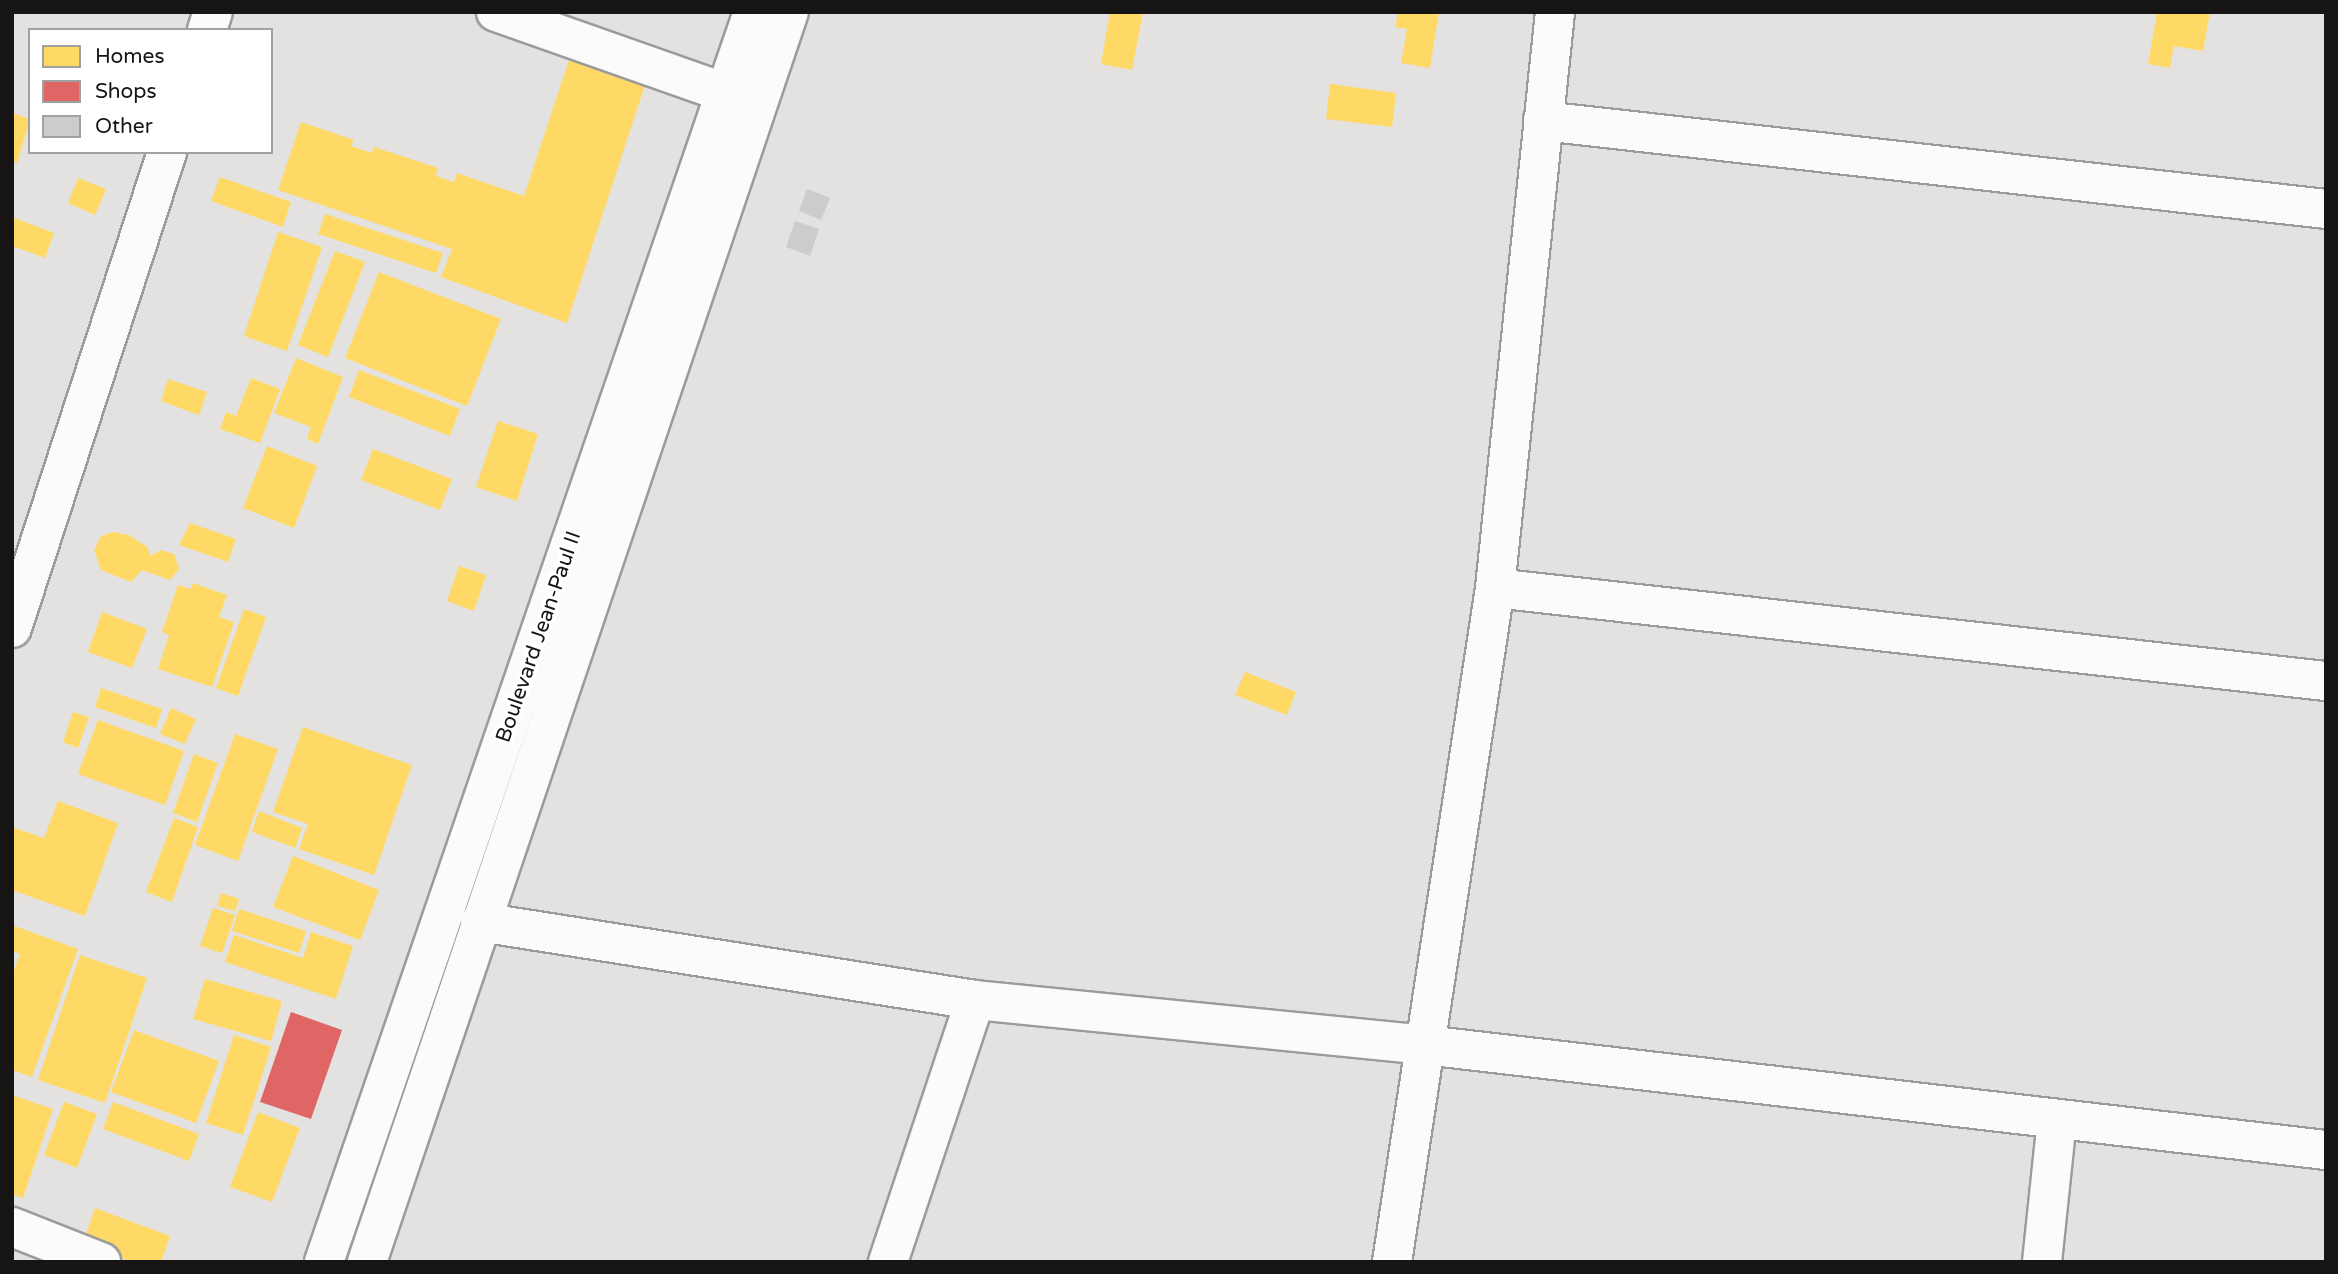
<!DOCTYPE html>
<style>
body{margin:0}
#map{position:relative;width:2338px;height:1274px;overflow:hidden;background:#e4e2e1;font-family:"Varela Round",sans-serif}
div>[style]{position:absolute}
.homes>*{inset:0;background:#ffd966}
.shops>*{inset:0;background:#e06666}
.building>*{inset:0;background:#cdcbcb}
.roads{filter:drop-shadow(2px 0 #9c9b9b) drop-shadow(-2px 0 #9c9b9b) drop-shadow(0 2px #9c9b9b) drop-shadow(0 -2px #9c9b9b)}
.street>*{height:38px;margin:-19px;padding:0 19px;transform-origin:19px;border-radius:19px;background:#fbfbfa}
.secondary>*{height:38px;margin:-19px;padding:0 19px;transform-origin:19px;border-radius:19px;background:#fbfbfa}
span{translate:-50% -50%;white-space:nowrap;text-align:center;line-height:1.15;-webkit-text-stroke:7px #fff;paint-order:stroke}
.street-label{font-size:21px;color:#161514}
.frame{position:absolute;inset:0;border:14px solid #161514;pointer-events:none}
.legend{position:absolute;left:28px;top:28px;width:245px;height:126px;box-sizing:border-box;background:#fff;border:2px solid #a2a1a1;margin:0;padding:9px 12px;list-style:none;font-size:21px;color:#161514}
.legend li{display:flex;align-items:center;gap:14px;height:35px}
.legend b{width:35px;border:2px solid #a2a1a1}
</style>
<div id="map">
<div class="homes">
<i style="clip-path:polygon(1110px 12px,1143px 12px,1132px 70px,1101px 64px)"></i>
<i style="clip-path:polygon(1398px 12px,1439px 12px,1430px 68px,1401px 63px,1407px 29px,1395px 27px)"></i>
<i style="clip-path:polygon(2157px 12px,2210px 12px,2203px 51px,2174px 46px,2170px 68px,2148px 64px)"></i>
<i style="clip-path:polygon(569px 60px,645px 85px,567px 323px,441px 277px,452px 249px,278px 190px,301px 122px,354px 140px,351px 146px,372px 153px,374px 147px,438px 168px,436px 176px,454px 182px,457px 173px,524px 196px)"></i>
<i style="clip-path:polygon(1330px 84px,1396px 93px,1392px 127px,1326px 119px)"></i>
<i style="clip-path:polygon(12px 113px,30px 119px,17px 163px,12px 161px)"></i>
<i style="clip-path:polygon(220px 177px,291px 202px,283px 227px,211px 201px)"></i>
<i style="clip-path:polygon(78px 178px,106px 189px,95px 215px,68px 203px)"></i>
<i style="clip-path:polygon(325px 214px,443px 253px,436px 273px,318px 234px)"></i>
<i style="clip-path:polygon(12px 217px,54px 233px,45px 258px,12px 246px)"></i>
<i style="clip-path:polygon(278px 232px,322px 247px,287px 351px,244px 336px)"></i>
<i style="clip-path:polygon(335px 251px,365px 262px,328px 357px,298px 345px)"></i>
<i style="clip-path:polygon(379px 272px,501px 319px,467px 406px,345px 358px)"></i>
<i style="clip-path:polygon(296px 358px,343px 377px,318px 444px,307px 439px,311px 427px,274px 413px)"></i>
<i style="clip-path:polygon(359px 370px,460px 409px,450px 436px,349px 397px)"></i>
<i style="clip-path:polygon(251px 378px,280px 389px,260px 443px,220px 429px,226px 412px,236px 416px)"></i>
<i style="clip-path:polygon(168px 379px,207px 392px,199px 415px,161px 401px)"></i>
<i style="clip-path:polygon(498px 421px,538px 434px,517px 501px,476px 487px)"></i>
<i style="clip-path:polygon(267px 446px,317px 466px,294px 528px,243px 508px)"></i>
<i style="clip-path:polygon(373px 449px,452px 479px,440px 510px,361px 480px)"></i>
<i style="clip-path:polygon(190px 523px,236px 539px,228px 562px,179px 545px)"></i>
<i style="clip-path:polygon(113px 532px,129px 535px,147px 547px,151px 556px,161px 550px,174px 554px,179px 569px,170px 580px,142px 570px,131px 582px,101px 570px,94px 550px,101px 536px)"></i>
<i style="clip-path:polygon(459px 566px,486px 575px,474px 611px,447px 601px)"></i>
<i style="clip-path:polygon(193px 583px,227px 595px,219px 617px,234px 622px,212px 687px,158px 669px,169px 635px,162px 632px,178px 585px,191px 589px)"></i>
<i style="clip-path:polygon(244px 609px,266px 617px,238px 696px,216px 688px)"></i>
<i style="clip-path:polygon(102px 612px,147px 629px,132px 668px,88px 652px)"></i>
<i style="clip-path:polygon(1245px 672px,1296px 692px,1287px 715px,1235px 695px)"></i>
<i style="clip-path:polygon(101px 688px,162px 709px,156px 728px,95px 707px)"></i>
<i style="clip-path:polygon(171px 708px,196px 719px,185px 744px,160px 734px)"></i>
<i style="clip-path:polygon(73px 712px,89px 717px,78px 748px,63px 742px)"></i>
<i style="clip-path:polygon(98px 720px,184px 751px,165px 805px,78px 774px)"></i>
<i style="clip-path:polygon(303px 727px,412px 765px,374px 875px,299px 849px,308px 824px,273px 812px)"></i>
<i style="clip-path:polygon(235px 734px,278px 749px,238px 861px,195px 845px)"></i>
<i style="clip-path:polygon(194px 754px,218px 763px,197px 822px,173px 813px)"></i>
<i style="clip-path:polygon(58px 801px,118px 823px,85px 916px,12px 890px,12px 827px,44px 838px)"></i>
<i style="clip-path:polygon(259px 811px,302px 828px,295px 848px,252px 832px)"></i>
<i style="clip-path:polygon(174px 818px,198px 827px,172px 902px,146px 892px)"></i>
<i style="clip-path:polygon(293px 856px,379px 890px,360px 940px,273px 907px)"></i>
<i style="clip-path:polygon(221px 893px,239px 899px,235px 911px,217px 906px)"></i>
<i style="clip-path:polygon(213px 908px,235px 915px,222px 953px,200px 946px)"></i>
<i style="clip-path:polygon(239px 909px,306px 931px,299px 953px,232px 931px)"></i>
<i style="clip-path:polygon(12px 925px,78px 949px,32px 1077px,12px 1070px,12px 975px,20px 954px,12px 951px)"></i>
<i style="clip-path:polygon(311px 932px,353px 946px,336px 999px,225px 962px,234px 935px,303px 958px)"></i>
<i style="clip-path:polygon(80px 955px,147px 978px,105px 1103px,38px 1080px)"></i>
<i style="clip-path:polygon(205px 979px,282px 1001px,271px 1041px,193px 1019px)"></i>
<i style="clip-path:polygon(134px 1030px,219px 1061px,196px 1123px,111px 1092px)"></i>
<i style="clip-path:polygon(234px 1035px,271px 1047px,243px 1135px,206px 1123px)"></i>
<i style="clip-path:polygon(12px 1095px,53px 1109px,23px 1198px,12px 1194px)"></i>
<i style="clip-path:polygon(64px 1102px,97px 1114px,77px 1168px,44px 1155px)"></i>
<i style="clip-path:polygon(113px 1102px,199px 1134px,189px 1161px,103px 1129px)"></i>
<i style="clip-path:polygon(258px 1112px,300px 1128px,272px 1202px,230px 1187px)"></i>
<i style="clip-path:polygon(95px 1208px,170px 1236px,161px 1262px,133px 1262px,83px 1243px)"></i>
</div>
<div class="shops">
<i style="clip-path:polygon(291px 1012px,342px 1030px,311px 1119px,260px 1102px)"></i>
</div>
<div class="building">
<i style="clip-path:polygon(807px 189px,830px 198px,821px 220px,799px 211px)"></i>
<i style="clip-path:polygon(795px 221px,819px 229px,810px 256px,786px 247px)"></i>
</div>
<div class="roads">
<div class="street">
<i style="left:496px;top:12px;width:244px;rotate:19.4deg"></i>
<i style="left:207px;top:30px;width:19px;rotate:-72deg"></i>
<i style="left:1543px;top:121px;width:788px;rotate:6.41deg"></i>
<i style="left:1495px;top:588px;width:836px;rotate:6.39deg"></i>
<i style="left:12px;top:628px;width:501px;rotate:-71.96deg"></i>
<i style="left:480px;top:922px;width:501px;rotate:8.95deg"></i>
<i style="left:975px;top:1000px;width:452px;rotate:5.7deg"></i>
<i style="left:1425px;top:1045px;width:907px;rotate:6.65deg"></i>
<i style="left:12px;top:1227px;width:96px;rotate:21.5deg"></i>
<i style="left:888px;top:1262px;width:276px;rotate:-71.6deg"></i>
<i style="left:1392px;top:1262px;width:682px;rotate:-81.31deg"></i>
<i style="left:1495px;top:588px;width:579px;rotate:-84.05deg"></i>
<i style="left:2042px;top:1262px;width:144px;rotate:-84deg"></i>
</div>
<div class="secondary">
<i style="left:324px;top:1262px;width:1322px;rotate:-71.06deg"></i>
<i style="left:367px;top:1262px;width:1319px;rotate:-71.35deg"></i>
</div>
</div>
<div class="street-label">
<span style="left:539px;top:637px;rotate:-71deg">Boulevard Jean-Paul II</span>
</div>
<div class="frame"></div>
<ul class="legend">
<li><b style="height:19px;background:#ffd966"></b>Homes</li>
<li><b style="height:19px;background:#e06666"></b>Shops</li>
<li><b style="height:19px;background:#cdcbcb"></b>Other</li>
</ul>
</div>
